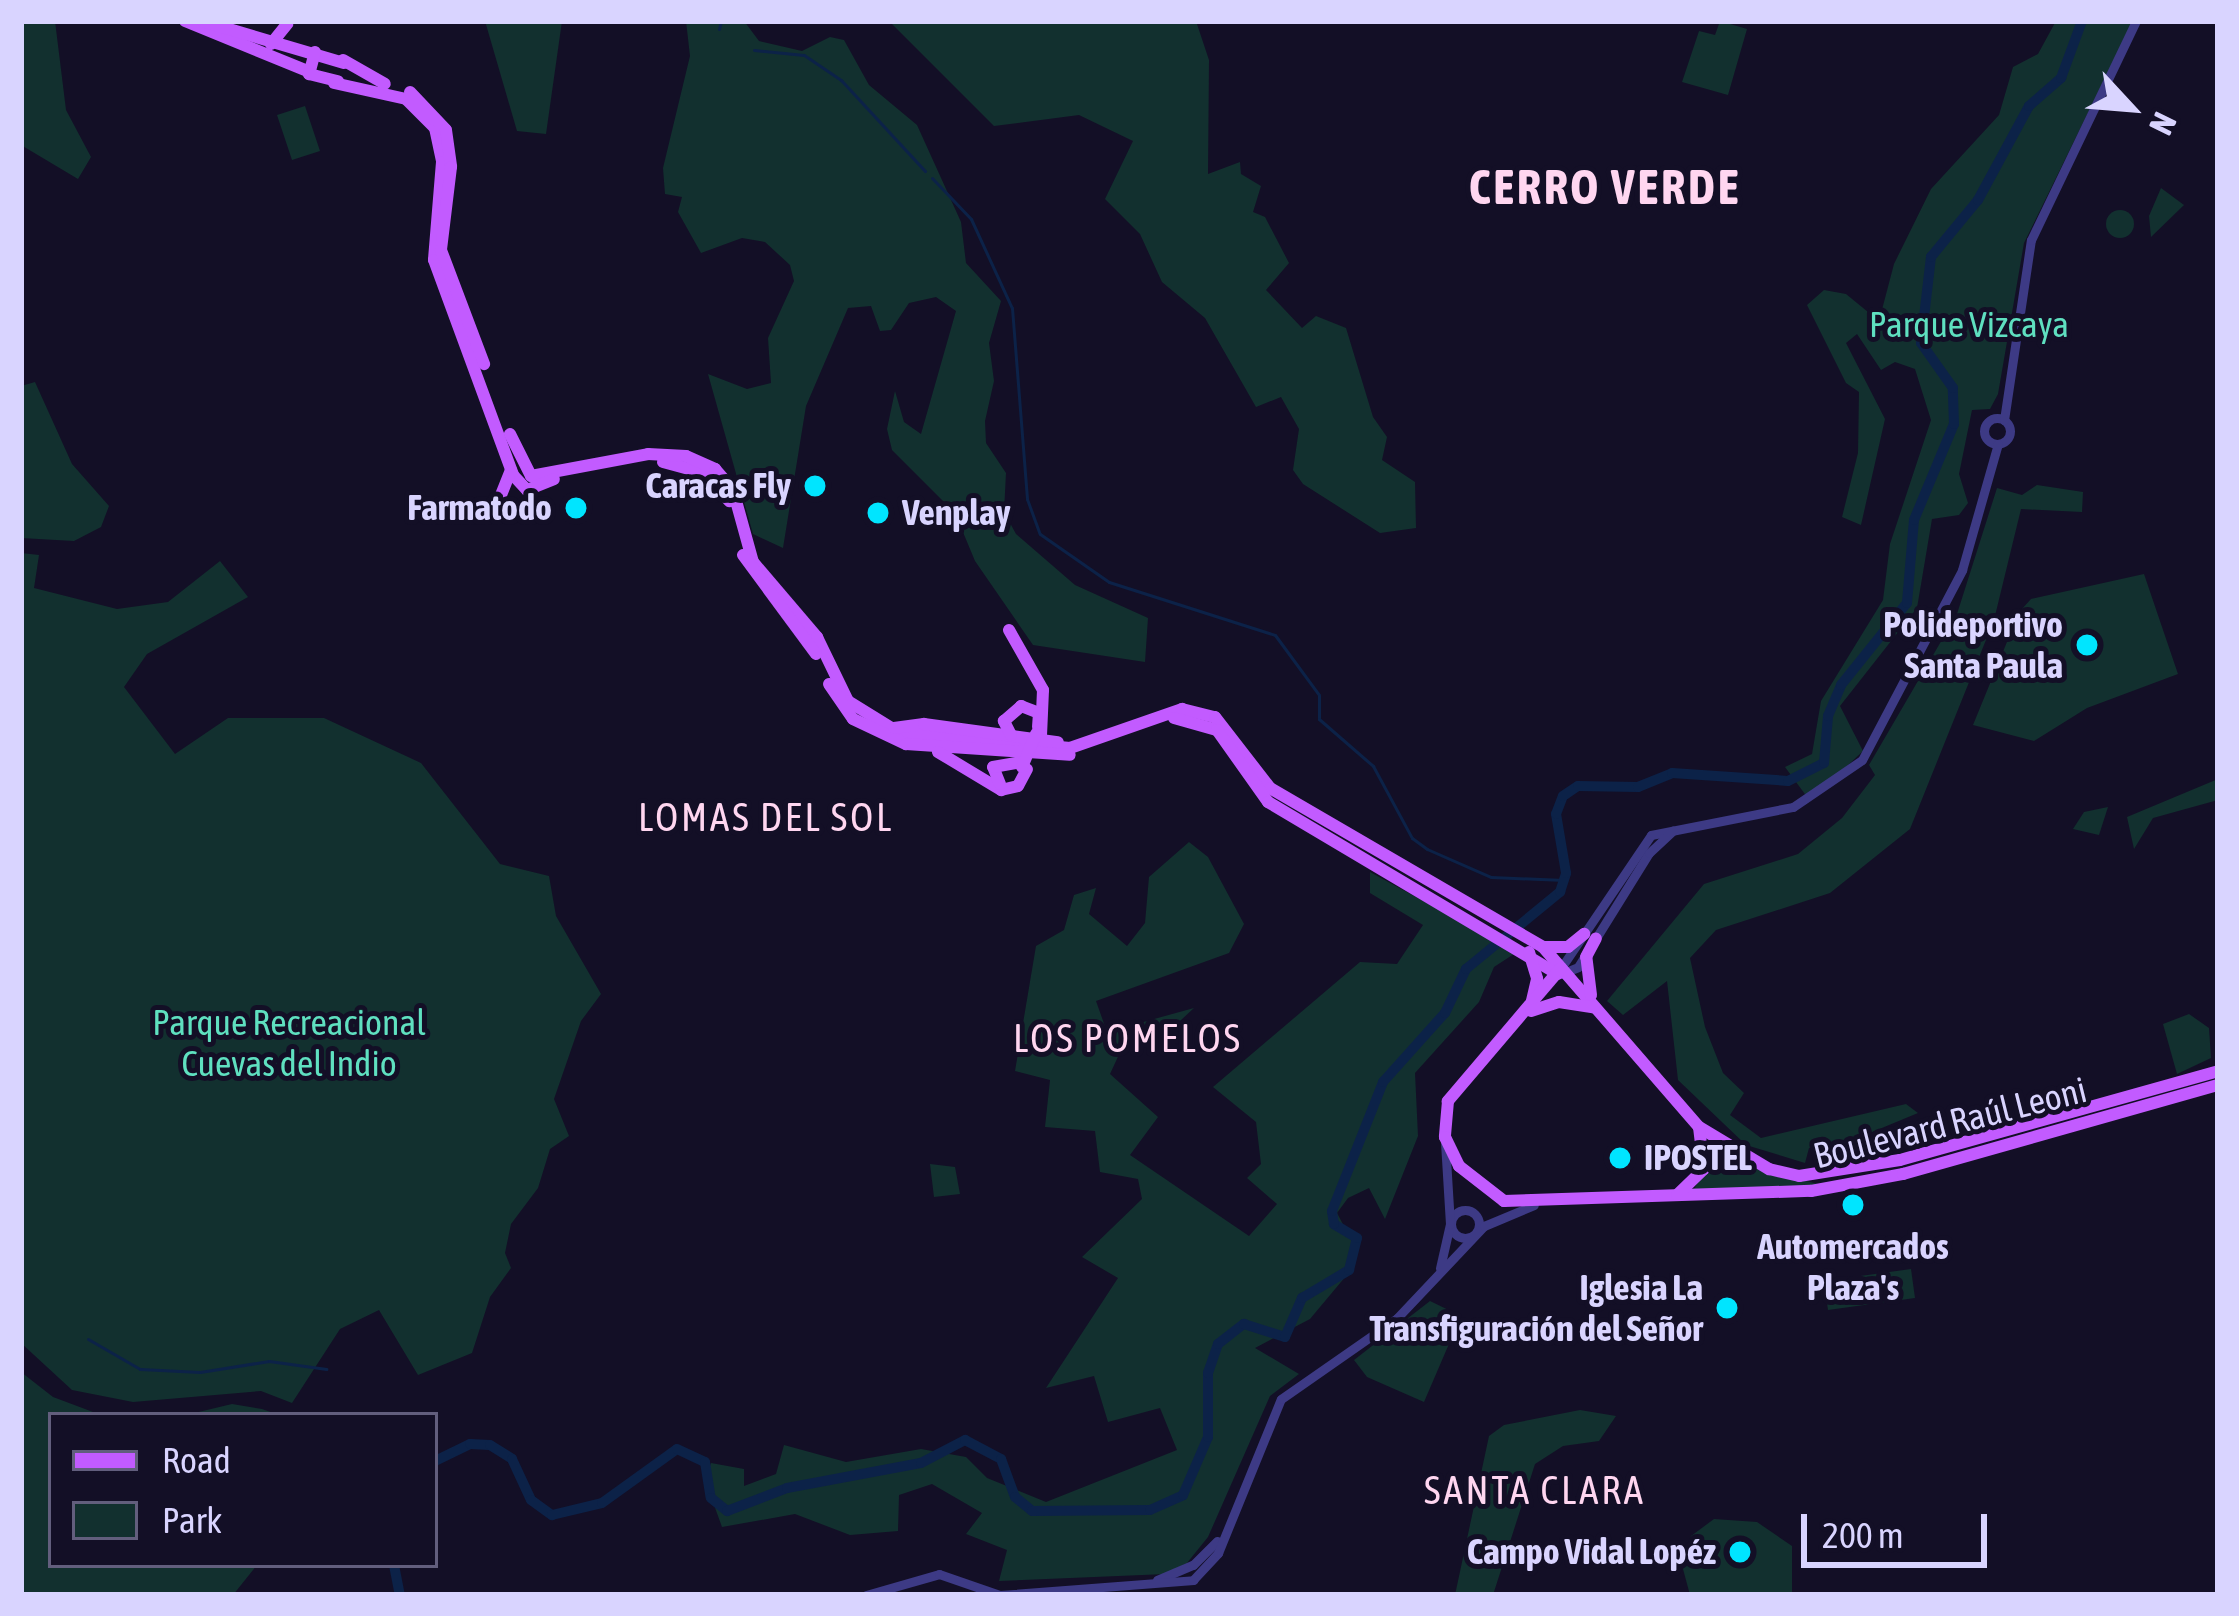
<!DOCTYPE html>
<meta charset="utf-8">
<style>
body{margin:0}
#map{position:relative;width:2239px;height:1616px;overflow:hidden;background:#130f26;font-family:"Asap Condensed",sans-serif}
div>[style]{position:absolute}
.green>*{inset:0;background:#12302f}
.round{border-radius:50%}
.stream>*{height:3px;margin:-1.5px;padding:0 1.5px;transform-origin:1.5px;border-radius:1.5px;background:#0c2248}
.river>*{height:10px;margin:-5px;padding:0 5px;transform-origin:5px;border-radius:5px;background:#0c2248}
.minor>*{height:9px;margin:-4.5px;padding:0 4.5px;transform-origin:4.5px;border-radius:4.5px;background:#3d3a85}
.minor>.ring{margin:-4.5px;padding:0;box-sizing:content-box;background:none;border:9px solid #3d3a85;border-radius:50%}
.major>*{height:12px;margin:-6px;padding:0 6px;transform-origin:6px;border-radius:6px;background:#c25bff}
.major-bridge>*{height:12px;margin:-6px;padding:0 6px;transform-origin:6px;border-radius:6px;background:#c25bff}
.dots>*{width:33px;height:33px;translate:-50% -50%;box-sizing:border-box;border:6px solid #130f26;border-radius:50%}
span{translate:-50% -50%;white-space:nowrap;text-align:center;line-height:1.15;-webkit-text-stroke:10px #130f26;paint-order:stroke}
.park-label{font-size:36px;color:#5fe0c0}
.poi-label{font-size:36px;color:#d9d4ff;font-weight:700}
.right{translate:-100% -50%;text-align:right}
.left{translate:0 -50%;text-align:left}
.street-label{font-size:36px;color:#d9d4ff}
.neighbourhood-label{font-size:39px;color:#ffd6f0;letter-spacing:3px}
.district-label{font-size:48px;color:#ffd6f0;font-weight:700;letter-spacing:3px}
.frame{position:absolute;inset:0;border:24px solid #d9d4ff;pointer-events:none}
.legend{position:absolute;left:48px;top:1412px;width:390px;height:156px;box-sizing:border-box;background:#130f26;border:3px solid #625e7d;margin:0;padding:15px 21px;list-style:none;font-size:36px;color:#d9d4ff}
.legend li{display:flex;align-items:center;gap:24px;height:60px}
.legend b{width:60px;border:3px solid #625e7d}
.north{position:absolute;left:2071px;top:48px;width:120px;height:120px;-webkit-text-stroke:9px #130f26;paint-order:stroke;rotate:116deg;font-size:33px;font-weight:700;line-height:48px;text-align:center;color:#d9d4ff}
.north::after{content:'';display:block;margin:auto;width:42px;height:54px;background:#d9d4ff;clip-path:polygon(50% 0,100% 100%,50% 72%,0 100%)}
.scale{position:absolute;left:1801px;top:1514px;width:186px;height:54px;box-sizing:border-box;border:6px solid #d9d4ff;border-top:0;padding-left:15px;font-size:36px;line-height:42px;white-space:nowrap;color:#d9d4ff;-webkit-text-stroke:9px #130f26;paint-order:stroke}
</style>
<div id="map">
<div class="green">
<i style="clip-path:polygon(21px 21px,55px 21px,66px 110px,91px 157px,78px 179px,21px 145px)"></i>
<i style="clip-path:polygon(485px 21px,562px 21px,546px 134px,517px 131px)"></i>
<i style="clip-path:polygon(686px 21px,744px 21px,759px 41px,802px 51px,830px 37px,844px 40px,869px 85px,917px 125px,961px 222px,966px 263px,1001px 301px,989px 343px,994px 381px,985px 421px,986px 443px,1006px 473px,1004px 512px,1016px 534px,1075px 585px,1148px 618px,1145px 662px,1033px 645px,975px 561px,955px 513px,892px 450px,887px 429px,895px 391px,904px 422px,921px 434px,956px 311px,936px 297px,909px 303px,891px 330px,880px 331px,871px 306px,848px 308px,806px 406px,783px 548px,753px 534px,708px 374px,747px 389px,771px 383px,768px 338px,794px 281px,790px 265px,765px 242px,742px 238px,701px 253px,678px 212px,682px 197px,665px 194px,663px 168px,690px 56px)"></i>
<i style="clip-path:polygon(889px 21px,1196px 21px,1209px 60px,1208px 174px,1240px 162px,1241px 174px,1261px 186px,1253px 212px,1265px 217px,1289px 263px,1266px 290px,1302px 328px,1316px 316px,1346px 328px,1373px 417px,1387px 437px,1382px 460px,1415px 482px,1416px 528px,1380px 533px,1303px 484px,1293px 470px,1299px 429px,1281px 397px,1256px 407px,1205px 318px,1162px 282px,1140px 234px,1105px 199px,1133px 141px,1079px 115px,994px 126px)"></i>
<i style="clip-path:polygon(1720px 21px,1747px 29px,1728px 95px,1682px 82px,1699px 31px,1715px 35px)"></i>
<i style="clip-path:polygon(2056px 21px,2133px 21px,2024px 243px,1998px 394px,1990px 409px,1972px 410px,1959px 474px,1968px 503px,1959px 515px,1932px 519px,1917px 608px,1840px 706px,1863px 751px,1810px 801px,1785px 767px,1812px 754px,1821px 701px,1883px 600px,1890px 544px,1931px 420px,1915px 369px,1895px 362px,1881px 370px,1857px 334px,1846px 343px,1885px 419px,1861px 525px,1842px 517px,1858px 453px,1859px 392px,1846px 383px,1807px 305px,1824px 290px,1846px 294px,1879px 321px,1894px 264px,1931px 189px,1999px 115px,2013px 67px,2038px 54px)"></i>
<i style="clip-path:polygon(305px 106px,320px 151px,292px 160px,277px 115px)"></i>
<i style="clip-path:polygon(2161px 188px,2184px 205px,2151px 237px,2149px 216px)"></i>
<i class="round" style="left:2106px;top:210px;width:28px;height:28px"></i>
<i style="clip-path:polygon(35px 382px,72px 464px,109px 506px,101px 527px,74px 541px,21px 538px,21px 386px)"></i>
<i style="clip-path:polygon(2037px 485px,2083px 492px,2082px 512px,2021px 509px,1994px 620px,1910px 829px,1830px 893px,1716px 930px,1690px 958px,1705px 1027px,1723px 1073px,1744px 1093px,1730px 1115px,1761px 1138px,1906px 1104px,1918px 1113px,1848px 1142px,1809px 1148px,1805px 1163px,1746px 1145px,1678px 1080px,1667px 981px,1623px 1015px,1607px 1001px,1704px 884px,1798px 854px,1842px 818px,1875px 775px,1869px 765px,1957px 614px,1997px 488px,2022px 495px)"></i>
<i style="clip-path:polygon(21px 553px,39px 555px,34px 588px,117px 609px,168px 602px,220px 561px,248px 597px,147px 654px,124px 687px,175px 754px,228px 718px,324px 718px,421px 763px,500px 864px,549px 876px,556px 916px,601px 994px,581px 1021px,554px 1099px,569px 1136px,550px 1149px,538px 1188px,511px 1224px,505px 1253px,511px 1268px,490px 1297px,472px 1353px,418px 1375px,379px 1310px,340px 1329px,292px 1403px,261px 1391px,133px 1402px,72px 1390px,21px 1343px)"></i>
<i style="clip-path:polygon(2144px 574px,2178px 674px,2087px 708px,2034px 741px,1973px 725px,2018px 615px,2036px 611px,2021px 610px,2031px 599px)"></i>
<i style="clip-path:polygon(2218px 779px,2218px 800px,2153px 818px,2134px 849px,2127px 817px)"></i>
<i style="clip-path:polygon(2108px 807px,2099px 835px,2073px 829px,2084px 812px)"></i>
<i style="clip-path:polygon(1189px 842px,1208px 857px,1244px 924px,1229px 953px,1096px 1001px,1107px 1032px,1194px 1008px,1166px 1034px,1122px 1048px,1110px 1074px,1158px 1117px,1130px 1155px,1249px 1236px,1277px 1204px,1247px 1178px,1261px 1164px,1256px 1122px,1213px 1087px,1360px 962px,1397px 964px,1423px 925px,1370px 893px,1370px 872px,1517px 952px,1494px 967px,1479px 1002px,1415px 1073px,1418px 1136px,1385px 1219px,1369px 1188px,1348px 1198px,1337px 1213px,1356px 1249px,1351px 1270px,1310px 1319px,1255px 1348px,1299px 1374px,1270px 1396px,1208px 1537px,1187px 1563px,1166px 1574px,999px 1581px,1007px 1550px,966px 1534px,982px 1513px,932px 1484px,899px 1495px,898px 1531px,850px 1535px,795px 1514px,722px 1527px,705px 1480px,711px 1463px,744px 1469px,744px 1486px,776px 1474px,784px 1445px,846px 1462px,921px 1449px,966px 1457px,987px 1478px,1046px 1502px,1177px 1450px,1160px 1408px,1108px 1422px,1094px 1376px,1046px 1388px,1118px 1278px,1082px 1257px,1142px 1199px,1138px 1179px,1100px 1172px,1095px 1131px,1045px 1127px,1050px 1080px,1015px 1071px,1036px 946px,1064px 930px,1074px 895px,1096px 888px,1089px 914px,1127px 946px,1145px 923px,1149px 877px)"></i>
<i style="clip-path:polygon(2189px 1014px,2209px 1028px,2211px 1058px,2177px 1074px,2163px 1024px)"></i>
<i style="clip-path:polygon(1708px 1141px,1747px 1166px,1822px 1185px,1693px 1191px,1710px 1160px)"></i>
<i style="clip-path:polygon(930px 1164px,955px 1167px,960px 1194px,934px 1197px)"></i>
<i style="clip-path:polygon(1911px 1269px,1915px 1298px,1828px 1310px,1824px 1281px)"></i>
<i style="clip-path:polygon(1430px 1301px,1461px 1316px,1424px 1402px,1367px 1377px,1354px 1360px)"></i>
<i style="clip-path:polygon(21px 1372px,53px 1397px,101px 1415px,51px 1415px,51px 1565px,257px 1565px,233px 1595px,21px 1595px)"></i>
<i style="clip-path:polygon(232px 1404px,262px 1409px,279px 1415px,186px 1415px)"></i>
<i style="clip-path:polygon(1580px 1410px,1616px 1416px,1599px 1441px,1563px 1446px,1535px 1464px,1493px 1595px,1455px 1595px,1489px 1436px,1504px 1425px)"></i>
<i style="clip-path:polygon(1714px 1519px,1757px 1522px,1792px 1546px,1792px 1595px,1690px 1595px,1683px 1569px,1691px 1536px)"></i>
</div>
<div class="stream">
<i style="left:719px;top:29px;width:8px;rotate:-76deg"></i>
<i style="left:754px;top:50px;width:50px;rotate:5.7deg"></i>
<i style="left:804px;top:55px;width:45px;rotate:34deg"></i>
<i style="left:841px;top:80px;width:124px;rotate:47.3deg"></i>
<i style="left:932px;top:178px;width:57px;rotate:46.4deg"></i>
<i style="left:971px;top:219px;width:98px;rotate:65.3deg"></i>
<i style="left:1012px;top:308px;width:192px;rotate:85.5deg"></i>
<i style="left:1027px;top:499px;width:37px;rotate:70deg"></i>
<i style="left:1040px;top:534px;width:84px;rotate:34.8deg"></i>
<i style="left:1109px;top:582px;width:174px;rotate:17.7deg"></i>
<i style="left:1275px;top:635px;width:74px;rotate:53.7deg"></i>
<i style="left:1319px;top:695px;width:24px;rotate:90deg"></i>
<i style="left:1319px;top:719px;width:72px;rotate:41deg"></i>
<i style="left:1373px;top:766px;width:82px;rotate:61.6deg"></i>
<i style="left:1412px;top:838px;width:19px;rotate:36deg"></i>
<i style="left:1427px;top:849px;width:70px;rotate:23.6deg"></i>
<i style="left:1491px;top:877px;width:73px;rotate:2.4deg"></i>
<i style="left:88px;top:1339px;width:60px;rotate:30deg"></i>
<i style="left:140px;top:1369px;width:60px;rotate:2.9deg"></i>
<i style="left:200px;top:1372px;width:70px;rotate:-9.1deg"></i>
<i style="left:269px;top:1361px;width:58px;rotate:8deg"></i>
</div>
<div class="river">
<i style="left:435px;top:1461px;width:39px;rotate:-26deg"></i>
<i style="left:470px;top:1444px;width:20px;rotate:3deg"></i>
<i style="left:490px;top:1445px;width:26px;rotate:32deg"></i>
<i style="left:512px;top:1459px;width:45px;rotate:65.1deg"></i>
<i style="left:531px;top:1500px;width:26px;rotate:36deg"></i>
<i style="left:552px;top:1515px;width:51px;rotate:-13.5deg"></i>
<i style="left:602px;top:1503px;width:92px;rotate:-35.8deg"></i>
<i style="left:677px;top:1449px;width:31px;rotate:25deg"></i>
<i style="left:705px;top:1462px;width:36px;rotate:81deg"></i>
<i style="left:711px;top:1498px;width:21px;rotate:39deg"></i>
<i style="left:727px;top:1511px;width:64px;rotate:-21deg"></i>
<i style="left:787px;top:1488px;width:136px;rotate:-10.6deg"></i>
<i style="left:921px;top:1463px;width:50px;rotate:-27.6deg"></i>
<i style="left:965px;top:1440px;width:41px;rotate:27.8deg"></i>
<i style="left:1001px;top:1459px;width:40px;rotate:69.8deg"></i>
<i style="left:1015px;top:1497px;width:22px;rotate:39deg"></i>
<i style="left:1032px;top:1511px;width:118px;rotate:-0.5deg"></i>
<i style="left:1150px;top:1510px;width:36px;rotate:-24deg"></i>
<i style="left:1183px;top:1495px;width:63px;rotate:-66.7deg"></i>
<i style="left:1208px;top:1437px;width:64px;rotate:-90deg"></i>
<i style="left:1208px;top:1373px;width:31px;rotate:-71deg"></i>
<i style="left:1218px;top:1344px;width:33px;rotate:-38deg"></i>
<i style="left:1244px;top:1324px;width:43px;rotate:17.6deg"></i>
<i style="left:1285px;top:1337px;width:43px;rotate:-66.4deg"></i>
<i style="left:1302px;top:1298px;width:55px;rotate:-30.8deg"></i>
<i style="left:1349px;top:1270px;width:33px;rotate:-76deg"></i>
<i style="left:1357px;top:1238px;width:27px;rotate:-149deg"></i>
<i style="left:1334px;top:1224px;width:13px;rotate:-99deg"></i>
<i style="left:1332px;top:1211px;width:139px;rotate:-68.4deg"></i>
<i style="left:1383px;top:1082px;width:93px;rotate:-48.1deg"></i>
<i style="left:1445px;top:1013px;width:49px;rotate:-64.5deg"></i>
<i style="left:1466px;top:969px;width:122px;rotate:-39.3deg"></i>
<i style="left:1560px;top:892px;width:20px;rotate:-72deg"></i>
<i style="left:1566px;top:873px;width:60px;rotate:-99.6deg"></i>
<i style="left:1556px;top:814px;width:19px;rotate:-69deg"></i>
<i style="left:1563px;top:796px;width:18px;rotate:-34deg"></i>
<i style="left:1578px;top:786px;width:60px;rotate:1deg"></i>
<i style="left:1638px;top:787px;width:37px;rotate:-22deg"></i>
<i style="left:1672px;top:773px;width:116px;rotate:3.9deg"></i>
<i style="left:1788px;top:781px;width:40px;rotate:-26.6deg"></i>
<i style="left:1824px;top:763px;width:47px;rotate:-85.1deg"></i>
<i style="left:1828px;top:716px;width:34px;rotate:-67deg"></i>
<i style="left:1841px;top:685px;width:105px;rotate:-51.2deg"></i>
<i style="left:1907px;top:603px;width:83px;rotate:-85.2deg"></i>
<i style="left:1914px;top:520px;width:104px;rotate:-67.4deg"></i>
<i style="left:1954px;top:424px;width:36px;rotate:-92deg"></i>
<i style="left:1953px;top:388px;width:55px;rotate:-125.4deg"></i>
<i style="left:1921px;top:343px;width:87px;rotate:-83.4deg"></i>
<i style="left:1931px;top:257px;width:74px;rotate:-50.5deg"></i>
<i style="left:1978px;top:200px;width:107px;rotate:-61.5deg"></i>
<i style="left:2029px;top:106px;width:43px;rotate:-41.2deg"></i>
<i style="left:2061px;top:78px;width:61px;rotate:-69.8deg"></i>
<i style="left:394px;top:1565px;width:31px;rotate:79deg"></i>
</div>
<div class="minor">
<i class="ring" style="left:1984px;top:418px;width:17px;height:17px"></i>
<i style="left:2004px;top:420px;width:182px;rotate:-81.5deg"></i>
<i style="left:2031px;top:240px;width:243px;rotate:-64.4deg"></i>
<i style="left:1563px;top:965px;width:157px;rotate:-55.9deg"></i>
<i style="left:1651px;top:835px;width:145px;rotate:-11.2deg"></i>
<i style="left:1793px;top:807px;width:83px;rotate:-34.3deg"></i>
<i style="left:1862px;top:760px;width:215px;rotate:-62.2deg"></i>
<i style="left:1962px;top:570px;width:131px;rotate:-74.1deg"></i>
<i style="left:1561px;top:974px;width:18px;rotate:-22deg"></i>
<i style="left:1578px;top:967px;width:134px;rotate:-58.1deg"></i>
<i style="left:1649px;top:853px;width:33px;rotate:-43deg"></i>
<i class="ring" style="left:1451px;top:1210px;width:19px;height:19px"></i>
<i style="left:1440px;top:1268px;width:45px;rotate:-77.2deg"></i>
<i style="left:1450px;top:1224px;width:81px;rotate:-93.5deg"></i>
<i style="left:1157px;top:1580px;width:39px;rotate:-23deg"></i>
<i style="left:1193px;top:1565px;width:34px;rotate:-45deg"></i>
<i style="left:866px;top:1595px;width:76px;rotate:-16deg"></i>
<i style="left:939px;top:1574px;width:65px;rotate:19deg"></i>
<i style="left:1000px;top:1595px;width:194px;rotate:-4.4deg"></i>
<i style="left:1193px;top:1580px;width:37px;rotate:-47deg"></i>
<i style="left:1218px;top:1553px;width:166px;rotate:-67.8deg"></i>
<i style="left:1281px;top:1399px;width:141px;rotate:-34.9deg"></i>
<i style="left:1397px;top:1318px;width:127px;rotate:-46.6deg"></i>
<i style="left:1484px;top:1226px;width:54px;rotate:-22.8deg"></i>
</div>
<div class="major">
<i style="left:185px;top:21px;width:130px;rotate:22.2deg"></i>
<i style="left:202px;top:21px;width:148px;rotate:16.5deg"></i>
<i style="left:271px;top:44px;width:26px;rotate:-51deg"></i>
<i style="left:315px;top:52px;width:23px;rotate:105deg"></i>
<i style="left:309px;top:74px;width:30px;rotate:14deg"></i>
<i style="left:343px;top:60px;width:48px;rotate:29.7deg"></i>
<i style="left:334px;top:83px;width:74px;rotate:12.5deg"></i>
<i style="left:406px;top:99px;width:41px;rotate:45deg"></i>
<i style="left:435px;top:128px;width:35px;rotate:78deg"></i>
<i style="left:442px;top:162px;width:98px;rotate:94.7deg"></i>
<i style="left:434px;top:260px;width:229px;rotate:69.8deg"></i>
<i style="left:513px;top:475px;width:21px;rotate:47deg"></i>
<i style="left:410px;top:92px;width:52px;rotate:46.5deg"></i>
<i style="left:446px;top:130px;width:37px;rotate:82deg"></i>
<i style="left:451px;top:167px;width:84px;rotate:96.9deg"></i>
<i style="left:441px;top:250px;width:122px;rotate:69.3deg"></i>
<i style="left:510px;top:434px;width:47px;rotate:63.4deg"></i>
<i style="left:663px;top:462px;width:42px;rotate:15deg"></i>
<i style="left:704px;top:473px;width:38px;rotate:48deg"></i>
<i style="left:531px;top:476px;width:119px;rotate:-10.6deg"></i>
<i style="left:648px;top:454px;width:38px;rotate:3deg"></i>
<i style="left:686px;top:456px;width:32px;rotate:24deg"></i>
<i style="left:715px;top:469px;width:28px;rotate:49deg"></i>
<i style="left:733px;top:490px;width:75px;rotate:74.5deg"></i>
<i style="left:753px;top:562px;width:99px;rotate:49.5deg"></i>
<i style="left:817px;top:637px;width:71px;rotate:64.2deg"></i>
<i style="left:848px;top:701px;width:59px;rotate:31.8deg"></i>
<i style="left:898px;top:732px;width:173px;rotate:5.3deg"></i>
<i style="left:1070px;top:748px;width:119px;rotate:-19.2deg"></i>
<i style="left:1182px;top:709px;width:34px;rotate:14deg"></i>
<i style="left:1215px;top:717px;width:90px;rotate:52.2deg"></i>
<i style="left:1270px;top:788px;width:316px;rotate:30.2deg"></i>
<i style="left:1543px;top:947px;width:238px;rotate:49.1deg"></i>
<i style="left:1699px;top:1127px;width:82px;rotate:31deg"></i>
<i style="left:1769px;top:1169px;width:31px;rotate:13deg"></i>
<i style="left:1799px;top:1176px;width:102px;rotate:-9deg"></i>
<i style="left:1900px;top:1160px;width:330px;rotate:-15.6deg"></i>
<i style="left:527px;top:490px;width:29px;rotate:-22deg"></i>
<i style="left:495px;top:510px;width:43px;rotate:-68.2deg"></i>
<i style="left:743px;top:555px;width:123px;rotate:53.6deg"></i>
<i style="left:1009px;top:630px;width:69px;rotate:60.5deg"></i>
<i style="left:1043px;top:690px;width:45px;rotate:92.5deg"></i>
<i style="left:829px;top:684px;width:42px;rotate:55.6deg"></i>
<i style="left:853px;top:719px;width:59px;rotate:25.3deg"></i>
<i style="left:906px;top:744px;width:164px;rotate:3.8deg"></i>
<i style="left:1174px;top:718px;width:45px;rotate:15.6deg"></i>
<i style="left:1217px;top:730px;width:88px;rotate:54.7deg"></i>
<i style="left:1268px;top:802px;width:337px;rotate:30.7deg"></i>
<i style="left:894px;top:728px;width:30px;rotate:-8deg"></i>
<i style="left:924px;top:724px;width:135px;rotate:7.7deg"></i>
<i style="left:1011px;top:735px;width:16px;rotate:-117deg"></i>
<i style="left:1004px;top:721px;width:23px;rotate:-41deg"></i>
<i style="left:1021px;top:706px;width:19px;rotate:21deg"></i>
<i style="left:1039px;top:713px;width:14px;rotate:94deg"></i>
<i style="left:938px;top:752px;width:74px;rotate:31.1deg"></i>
<i style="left:1001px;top:790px;width:17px;rotate:-13deg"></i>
<i style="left:1018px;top:786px;width:19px;rotate:-62deg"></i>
<i style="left:1000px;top:784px;width:18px;rotate:-112deg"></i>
<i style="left:993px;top:767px;width:28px;rotate:-10deg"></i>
<i style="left:1543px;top:947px;width:25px"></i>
<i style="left:1568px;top:947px;width:21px;rotate:-39deg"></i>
<i style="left:1529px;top:952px;width:28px;rotate:73deg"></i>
<i style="left:1537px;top:979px;width:23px;rotate:103deg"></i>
<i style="left:1561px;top:968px;width:175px;rotate:130.4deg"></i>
<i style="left:1448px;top:1101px;width:36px;rotate:95deg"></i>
<i style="left:1445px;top:1137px;width:32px;rotate:64deg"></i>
<i style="left:1459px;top:1166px;width:57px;rotate:37.9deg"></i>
<i style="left:1504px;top:1201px;width:307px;rotate:-1.9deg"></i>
<i style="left:1811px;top:1191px;width:94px;rotate:-10.5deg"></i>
<i style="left:1903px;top:1174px;width:327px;rotate:-15.8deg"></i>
<i style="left:1591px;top:995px;width:38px;rotate:-97deg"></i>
<i style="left:1586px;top:957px;width:21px;rotate:-62deg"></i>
<i style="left:1531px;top:1011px;width:29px;rotate:-18deg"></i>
<i style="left:1559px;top:1002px;width:36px;rotate:9deg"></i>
<i style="left:1677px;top:1195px;width:37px;rotate:-44deg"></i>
<i style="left:1704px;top:1169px;width:42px;rotate:-96.8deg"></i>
</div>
<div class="major-bridge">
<i style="left:1022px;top:767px;width:36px;rotate:-67deg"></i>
</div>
<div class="dots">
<i style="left:815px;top:486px;background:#00e5ff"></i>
<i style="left:576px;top:508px;background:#00e5ff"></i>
<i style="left:878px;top:513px;background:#00e5ff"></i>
<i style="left:2087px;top:645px;background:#00e5ff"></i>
<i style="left:1620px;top:1158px;background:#00e5ff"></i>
<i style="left:1853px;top:1205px;background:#00e5ff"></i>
<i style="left:1727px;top:1308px;background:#00e5ff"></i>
<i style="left:1740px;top:1552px;background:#00e5ff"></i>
</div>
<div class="park-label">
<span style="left:1969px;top:325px">Parque Vizcaya</span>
<span style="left:289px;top:1043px">Parque Recreacional<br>Cuevas del Indio</span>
</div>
<div class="poi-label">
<span class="right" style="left:791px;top:486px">Caracas Fly</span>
<span class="right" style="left:552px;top:508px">Farmatodo</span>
<span class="left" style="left:902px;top:513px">Venplay</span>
<span class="right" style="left:2063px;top:645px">Polideportivo<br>Santa Paula</span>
<span class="left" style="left:1644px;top:1158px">IPOSTEL</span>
<span style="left:1853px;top:1267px">Automercados<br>Plaza's</span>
<span class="right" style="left:1703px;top:1308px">Iglesia La<br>Transfiguración del Señor</span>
<span class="right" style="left:1716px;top:1552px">Campo Vidal Lopéz</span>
</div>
<div class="street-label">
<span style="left:1950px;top:1123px;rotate:-14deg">Boulevard Raúl Leoni</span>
</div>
<div class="neighbourhood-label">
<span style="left:766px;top:817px">LOMAS DEL SOL</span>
<span style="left:1128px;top:1038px">LOS POMELOS</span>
<span style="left:1535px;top:1490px">SANTA CLARA</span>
</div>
<div class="district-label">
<span style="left:1605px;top:187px">CERRO VERDE</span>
</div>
<div class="frame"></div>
<ul class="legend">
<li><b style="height:15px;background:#c25bff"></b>Road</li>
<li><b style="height:33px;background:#12302f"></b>Park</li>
</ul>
<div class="north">N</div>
<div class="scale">200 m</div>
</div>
